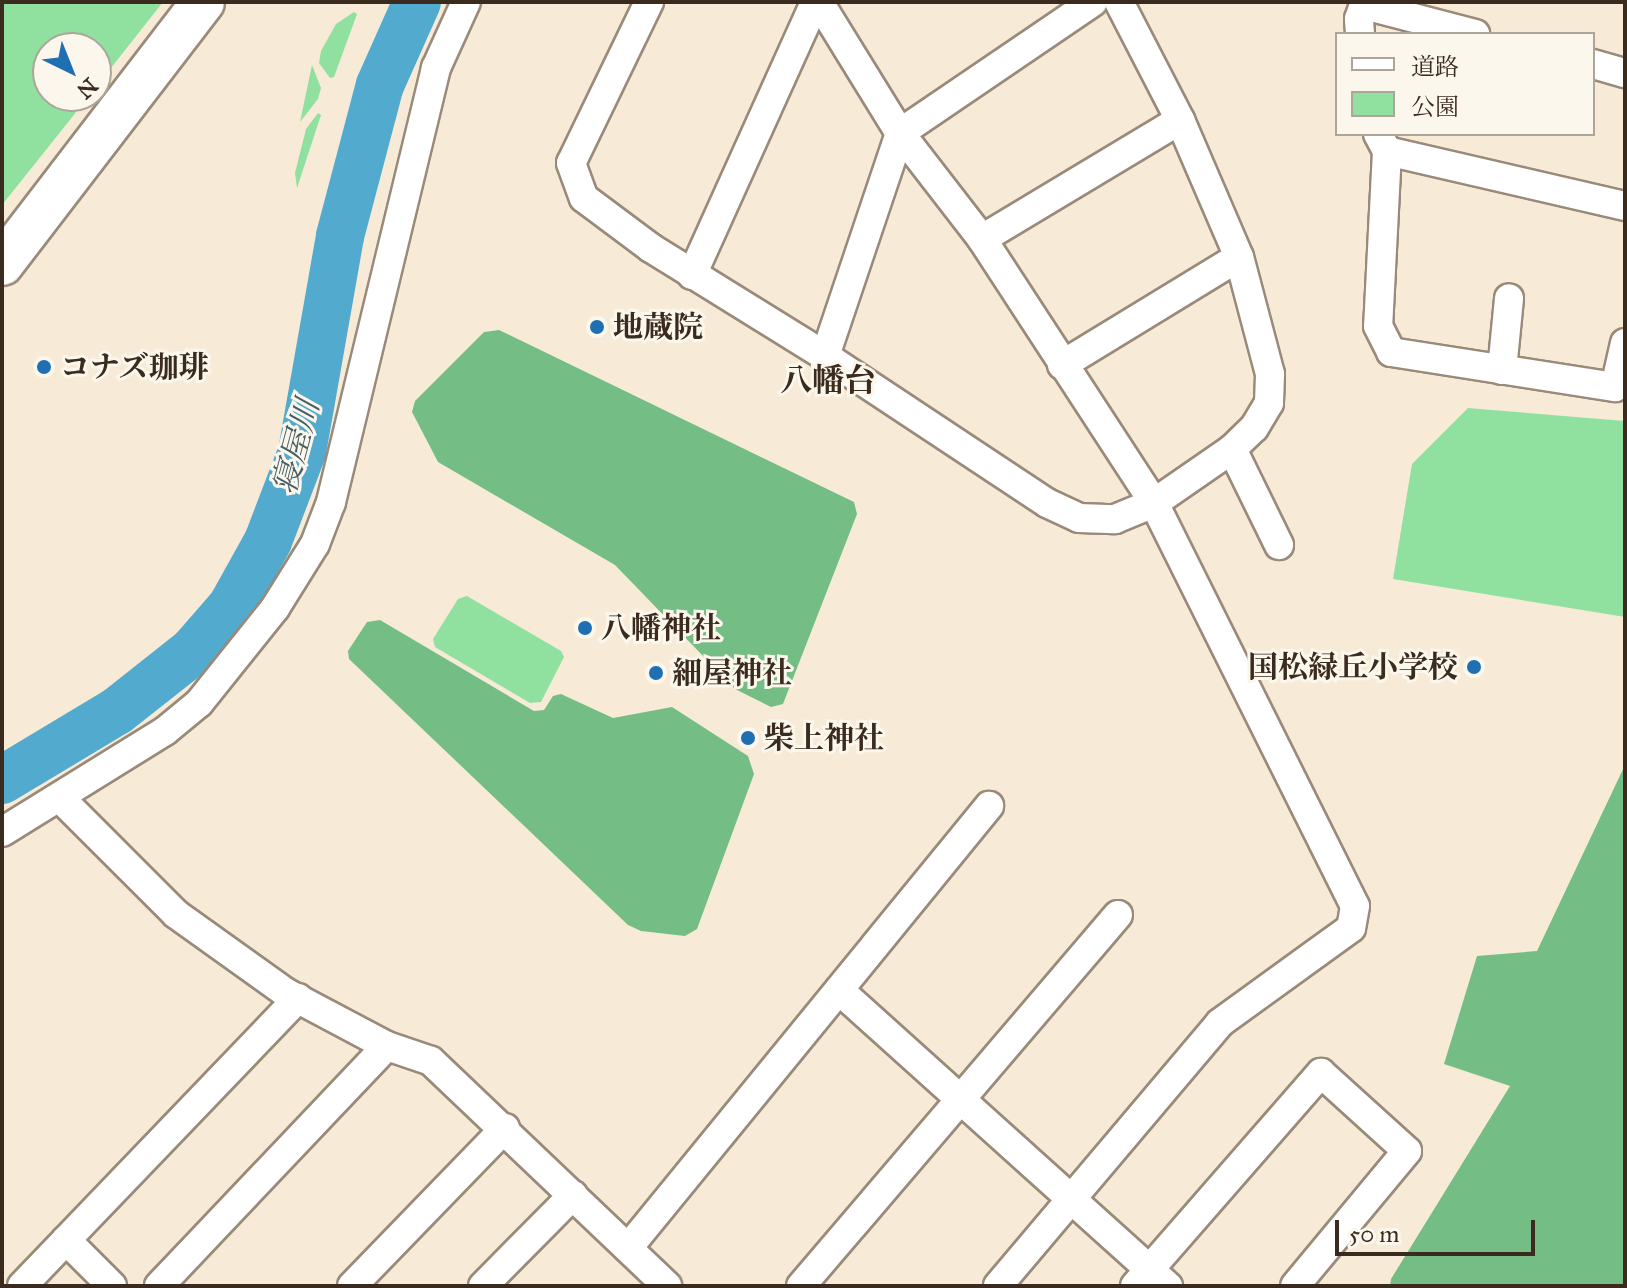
<!DOCTYPE html>
<meta charset="utf-8">
<style>
body{margin:0}
#map{position:relative;width:1627px;height:1288px;overflow:hidden;background:#f7ebd7;font-family:"IM FELL Great Primer","Noto Serif JP",serif}
div>[style]{position:absolute}
.green>*{inset:0;background:#90e09f}
.forest>*{inset:0;background:#74be86}
.river>*{height:48px;margin:-24px;padding:0 24px;transform-origin:24px;border-radius:24px;background:#53aacf}
.roads{filter:drop-shadow(2px 0 #998a7a) drop-shadow(-2px 0 #998a7a) drop-shadow(0 2px #998a7a) drop-shadow(0 -2px #998a7a)}
.street>*{height:28px;margin:-14px;padding:0 14px;transform-origin:14px;border-radius:14px;background:#fff}
.primary>*{height:42px;margin:-21px;padding:0 21px;transform-origin:21px;border-radius:21px;background:#fff}
.dots>*{width:22px;height:22px;translate:-50% -50%;box-sizing:border-box;border:4px solid #fbf7ec;border-radius:50%}
span{translate:-50% -50%;white-space:nowrap;text-align:center;line-height:1.15;-webkit-text-stroke:6px #fbf7ec;paint-order:stroke}
.poi-label{font-size:30px;color:#3b2a1e;font-weight:700}
.left{translate:0 -50%;text-align:left}
.right{translate:-100% -50%;text-align:right}
.neighbourhood-label{font-size:32px;color:#3b2a1e;font-weight:700}
.water-label{font-size:32px;color:#455d65;font-style:italic}
.frame{position:absolute;inset:0;border:4px solid #3b2a1e;pointer-events:none}
.legend{position:absolute;left:1335px;top:32px;width:260px;height:104px;box-sizing:border-box;background:#fbf7ec;border:2px solid #aea59a;margin:0;padding:10px 14px;list-style:none;font-size:24px;color:#3b2a1e}
.legend li{display:flex;align-items:center;gap:16px;height:40px}
.legend b{width:40px;border:2px solid #aea59a}
.north{position:absolute;left:32px;top:32px;width:80px;height:80px;box-sizing:border-box;background:#fbf7ec;border:2px solid #aea59a;border-radius:50%;rotate:137deg;font-size:22px;font-weight:700;line-height:32px;text-align:center;color:#3b2a1e}
.north::after{content:'';display:block;margin:auto;width:28px;height:36px;background:#1f6fb2;clip-path:polygon(50% 0,100% 100%,50% 72%,0 100%)}
.scale{position:absolute;left:1335px;top:1220px;width:200px;height:36px;box-sizing:border-box;border:4px solid #3b2a1e;border-top:0;padding-left:10px;font-size:24px;line-height:28px;white-space:nowrap;color:#3b2a1e;-webkit-text-stroke:6px #fbf7ec;paint-order:stroke}
</style>
<div id="map">
<div class="green">
<i style="clip-path:polygon(2px 2px,163px 2px,96px 87px,96px 48px,48px 48px,48px 96px,89px 96px,2px 205px)"></i>
<i style="clip-path:polygon(354px 12px,357px 14px,334px 77px,330px 78px,319px 63px,321px 51px,336px 24px)"></i>
<i style="clip-path:polygon(312px 65px,321px 88px,318px 99px,300px 122px)"></i>
<i style="clip-path:polygon(318px 113px,321px 115px,297px 188px,295px 173px,306px 129px)"></i>
<i style="clip-path:polygon(1468px 408px,1625px 421px,1625px 617px,1393px 579px,1412px 464px)"></i>
<i style="clip-path:polygon(467px 596px,561px 651px,564px 657px,541px 702px,530px 703px,435px 647px,433px 639px,458px 599px)"></i>
</div>
<div class="forest">
<i style="clip-path:polygon(499px 330px,854px 502px,857px 514px,783px 704px,771px 707px,735px 689px,615px 565px,438px 462px,412px 412px,415px 401px,484px 332px)"></i>
<i style="clip-path:polygon(380px 620px,534px 711px,544px 710px,553px 696px,561px 694px,613px 718px,672px 707px,748px 756px,754px 774px,697px 929px,685px 936px,641px 931px,628px 925px,349px 659px,348px 651px,367px 622px)"></i>
<i style="clip-path:polygon(1625px 765px,1625px 1286px,1390px 1286px,1391px 1279px,1510px 1086px,1444px 1064px,1477px 956px,1537px 951px)"></i>
</div>
<div class="river">
<i style="left:2px;top:780px;width:134px;rotate:-31deg"></i>
<i style="left:117px;top:711px;width:97px;rotate:-38.3deg"></i>
<i style="left:193px;top:651px;width:60px;rotate:-49.1deg"></i>
<i style="left:232px;top:606px;width:74px;rotate:-61deg"></i>
<i style="left:268px;top:541px;width:95px;rotate:-69.1deg"></i>
<i style="left:302px;top:452px;width:219px;rotate:-80deg"></i>
<i style="left:340px;top:236px;width:156px;rotate:-75.2deg"></i>
<i style="left:380px;top:85px;width:91px;rotate:-66deg"></i>
</div>
<div class="roads">
<div class="street">
<i style="left:649px;top:2px;width:179px;rotate:115.8deg"></i>
<i style="left:571px;top:163px;width:37px;rotate:70deg"></i>
<i style="left:584px;top:198px;width:84px;rotate:36.7deg"></i>
<i style="left:651px;top:248px;width:205px;rotate:31.8deg"></i>
<i style="left:825px;top:356px;width:266px;rotate:33.5deg"></i>
<i style="left:1047px;top:503px;width:35px;rotate:25deg"></i>
<i style="left:1079px;top:518px;width:36px;rotate:2deg"></i>
<i style="left:1115px;top:519px;width:42px;rotate:-22.3deg"></i>
<i style="left:1154px;top:503px;width:95px;rotate:-34.7deg"></i>
<i style="left:1232px;top:449px;width:30px;rotate:-44deg"></i>
<i style="left:1254px;top:428px;width:29px;rotate:-59deg"></i>
<i style="left:1269px;top:403px;width:29px;rotate:-88deg"></i>
<i style="left:1270px;top:374px;width:121px;rotate:-104.8deg"></i>
<i style="left:1239px;top:257px;width:149px;rotate:-113.3deg"></i>
<i style="left:1180px;top:120px;width:133px;rotate:-117.3deg"></i>
<i style="left:819px;top:2px;width:154px;rotate:58.3deg"></i>
<i style="left:900px;top:133px;width:134px;rotate:52.3deg"></i>
<i style="left:982px;top:239px;width:315px;rotate:56.9deg"></i>
<i style="left:1154px;top:503px;width:450px;rotate:63.5deg"></i>
<i style="left:1355px;top:906px;width:22px;rotate:100deg"></i>
<i style="left:1351px;top:928px;width:162px;rotate:144.1deg"></i>
<i style="left:1220px;top:1023px;width:344px;rotate:130.2deg"></i>
<i style="left:1364px;top:5px;width:115px;rotate:14.6deg"></i>
<i style="left:1360px;top:34px;width:15px;rotate:-94deg"></i>
<i style="left:1359px;top:19px;width:18px;rotate:-71deg"></i>
<i style="left:1593px;top:64px;width:33px;rotate:16deg"></i>
<i style="left:1378px;top:134px;width:19px;rotate:62deg"></i>
<i style="left:1387px;top:151px;width:175px;rotate:92.9deg"></i>
<i style="left:1378px;top:326px;width:29px;rotate:63deg"></i>
<i style="left:1391px;top:352px;width:227px;rotate:8.9deg"></i>
<i style="left:1615px;top:387px;width:45px;rotate:-77.2deg"></i>
<i style="left:1387px;top:151px;width:244px;rotate:13deg"></i>
<i style="left:982px;top:239px;width:231px;rotate:-31deg"></i>
<i style="left:692px;top:275px;width:299px;rotate:-65.7deg"></i>
<i style="left:825px;top:356px;width:235px;rotate:-71.4deg"></i>
<i style="left:900px;top:133px;width:233px;rotate:-34.2deg"></i>
<i style="left:1062px;top:365px;width:207px;rotate:-31.4deg"></i>
<i style="left:1502px;top:370px;width:72px;rotate:-84.4deg"></i>
<i style="left:1232px;top:449px;width:107px;rotate:63.9deg"></i>
<i style="left:60px;top:798px;width:164px;rotate:45deg"></i>
<i style="left:176px;top:914px;width:134px;rotate:35.6deg"></i>
<i style="left:285px;top:992px;width:115px;rotate:27.9deg"></i>
<i style="left:387px;top:1046px;width:46px;rotate:18.8deg"></i>
<i style="left:431px;top:1061px;width:326px;rotate:43.6deg"></i>
<i style="left:2px;top:832px;width:192px;rotate:-31.8deg"></i>
<i style="left:165px;top:731px;width:44px;rotate:-39.5deg"></i>
<i style="left:199px;top:703px;width:122px;rotate:-51.3deg"></i>
<i style="left:275px;top:608px;width:75px;rotate:-58deg"></i>
<i style="left:315px;top:544px;width:45px;rotate:-69.1deg"></i>
<i style="left:331px;top:502px;width:447px;rotate:-76.4deg"></i>
<i style="left:436px;top:68px;width:72px;rotate:-65.6deg"></i>
<i style="left:839px;top:990px;width:443px;rotate:42deg"></i>
<i style="left:66px;top:1240px;width:65px;rotate:45deg"></i>
<i style="left:628px;top:1248px;width:571px;rotate:-50.76deg"></i>
<i style="left:22px;top:1286px;width:399px;rotate:-46.2deg"></i>
<i style="left:159px;top:1286px;width:331px;rotate:-46.5deg"></i>
<i style="left:352px;top:1286px;width:220px;rotate:-45.9deg"></i>
<i style="left:483px;top:1286px;width:128px;rotate:-45.3deg"></i>
<i style="left:801px;top:1286px;width:488px;rotate:-49.5deg"></i>
<i style="left:1135px;top:1286px;width:283px;rotate:-48.9deg"></i>
<i style="left:1321px;top:1073px;width:116px;rotate:42.2deg"></i>
<i style="left:1407px;top:1151px;width:175px;rotate:129.7deg"></i>
</div>
<div class="primary">
<i style="left:2px;top:264px;width:330px;rotate:-52.5deg"></i>
</div>
</div>
<div class="dots">
<i style="left:597px;top:327px;background:#1f6fb2"></i>
<i style="left:44px;top:367px;background:#1f6fb2"></i>
<i style="left:585px;top:628px;background:#1f6fb2"></i>
<i style="left:1474px;top:667px;background:#1f6fb2"></i>
<i style="left:656px;top:673px;background:#1f6fb2"></i>
<i style="left:748px;top:738px;background:#1f6fb2"></i>
</div>
<div class="poi-label">
<span class="left" style="left:613px;top:327px">地蔵院</span>
<span class="left" style="left:60px;top:367px">コナズ珈琲</span>
<span class="left" style="left:601px;top:628px">八幡神社</span>
<span class="right" style="left:1458px;top:667px">国松緑丘小学校</span>
<span class="left" style="left:672px;top:673px">細屋神社</span>
<span class="left" style="left:764px;top:738px">柴上神社</span>
</div>
<div class="neighbourhood-label">
<span style="left:828px;top:381px">八幡台</span>
</div>
<div class="water-label">
<span style="left:297px;top:447px;rotate:-75deg">寝屋川</span>
</div>
<div class="frame"></div>
<ul class="legend">
<li><b style="height:10px;background:#fff"></b>道路</li>
<li><b style="height:22px;background:#90e09f"></b>公園</li>
</ul>
<div class="north">N</div>
<div class="scale">50 m</div>
</div>
